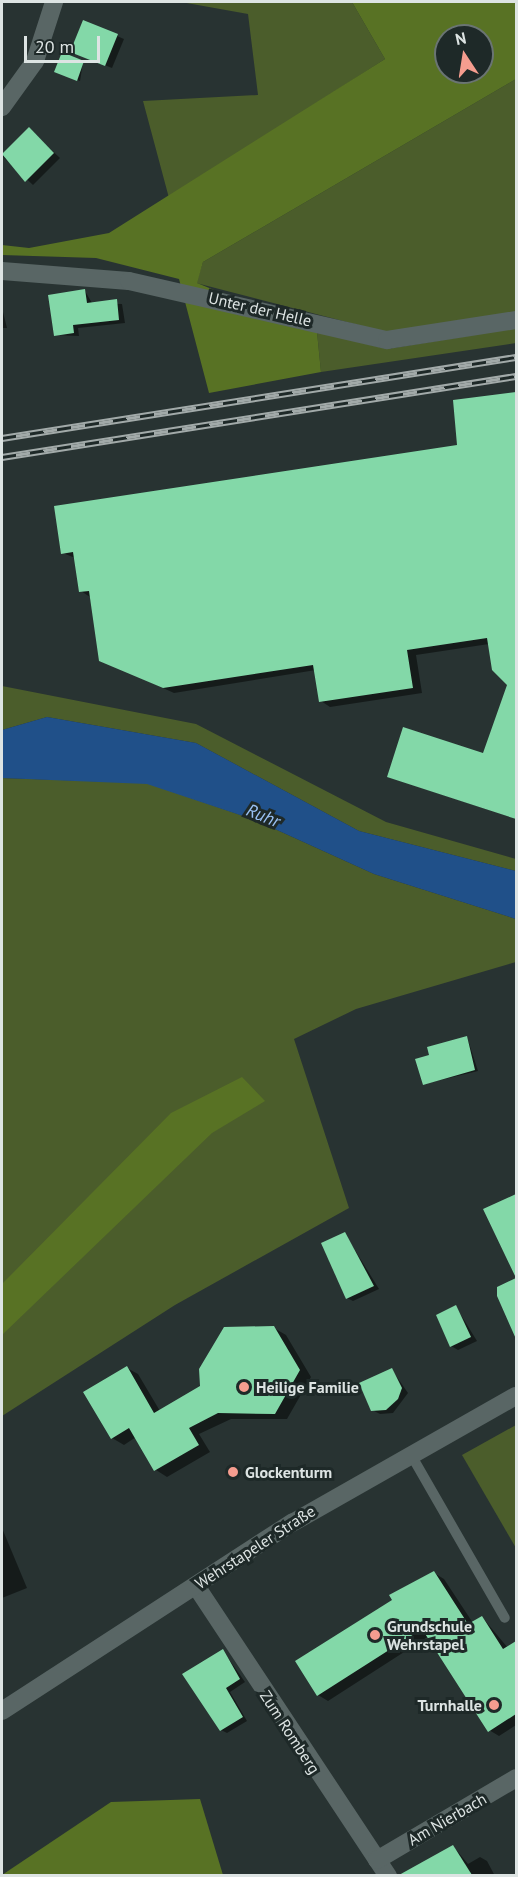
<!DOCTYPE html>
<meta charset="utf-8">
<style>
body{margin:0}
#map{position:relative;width:518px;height:1877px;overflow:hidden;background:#283332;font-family:"PT Sans",sans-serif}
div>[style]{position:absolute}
.green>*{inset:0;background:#4b5d2b}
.forest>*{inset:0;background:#587224}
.water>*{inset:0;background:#205089}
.shadow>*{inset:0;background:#0007}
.building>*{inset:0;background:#83d8a8}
.service>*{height:10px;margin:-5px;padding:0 5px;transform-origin:5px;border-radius:5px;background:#596665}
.minor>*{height:18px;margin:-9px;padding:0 9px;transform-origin:9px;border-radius:9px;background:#596665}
.secondary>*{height:18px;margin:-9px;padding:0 9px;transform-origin:9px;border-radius:9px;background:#596665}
.rail>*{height:7px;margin-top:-3.5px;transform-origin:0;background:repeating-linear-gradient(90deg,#1e2928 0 14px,#a2aaa9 0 28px);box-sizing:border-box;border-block:2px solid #a2aaa9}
.dots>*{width:16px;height:16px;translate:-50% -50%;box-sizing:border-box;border:3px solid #1e2928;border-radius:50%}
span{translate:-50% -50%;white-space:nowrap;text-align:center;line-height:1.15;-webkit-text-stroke:6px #1e2928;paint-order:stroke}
.street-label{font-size:16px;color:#dde4e3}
.poi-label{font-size:16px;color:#dde4e3;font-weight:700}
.left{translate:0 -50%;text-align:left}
.right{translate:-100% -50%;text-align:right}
.water-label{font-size:18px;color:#9ac1f3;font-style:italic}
.frame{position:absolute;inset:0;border:3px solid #dde4e3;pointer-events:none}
.north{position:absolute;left:434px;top:24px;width:60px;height:60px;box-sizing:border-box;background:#1e2928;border:2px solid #6a7473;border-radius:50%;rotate:348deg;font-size:16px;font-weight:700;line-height:24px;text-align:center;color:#dde4e3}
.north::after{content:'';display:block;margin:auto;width:21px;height:27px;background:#f59d8f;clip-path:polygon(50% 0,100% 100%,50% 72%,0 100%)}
.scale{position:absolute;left:24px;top:36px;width:76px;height:27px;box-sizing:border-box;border:3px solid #dde4e3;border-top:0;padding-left:8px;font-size:18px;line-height:21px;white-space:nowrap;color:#dde4e3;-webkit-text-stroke:4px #1e2928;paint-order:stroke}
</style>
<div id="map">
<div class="green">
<i style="clip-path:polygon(181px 2px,352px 2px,385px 59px,169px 198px,143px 101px,258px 95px,248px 14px)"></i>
<i style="clip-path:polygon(516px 79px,516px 316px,397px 335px,196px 283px,203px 262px)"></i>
<i style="clip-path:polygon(516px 328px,516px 343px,321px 372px,317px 332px,387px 349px)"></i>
<i style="clip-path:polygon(2px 686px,196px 724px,386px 822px,516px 859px,516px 871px,359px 831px,196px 743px,47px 717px,2px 730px)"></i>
<i style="clip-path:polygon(2px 778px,147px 783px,255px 820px,374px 874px,516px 919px,516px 962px,356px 1009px,294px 1039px,349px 1208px,175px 1305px,2px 1416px)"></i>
<i style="clip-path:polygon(516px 1425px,516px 1548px,462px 1455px)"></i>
</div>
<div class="forest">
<i style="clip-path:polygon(evenodd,352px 2px,516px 2px,516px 79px,203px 262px,197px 283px,317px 332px,321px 372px,209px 393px,179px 279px,96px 258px,2px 255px,2px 245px,29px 248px,109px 233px,385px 59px,352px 2px,446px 36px,482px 36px,482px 72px,446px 72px,446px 36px)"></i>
<i style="clip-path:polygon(242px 1077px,265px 1101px,212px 1133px,2px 1335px,2px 1284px,171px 1113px)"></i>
<i style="clip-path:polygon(200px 1799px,223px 1875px,2px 1875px,111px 1802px)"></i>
</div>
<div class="water">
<i style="clip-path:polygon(47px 717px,196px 743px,359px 831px,516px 871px,516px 919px,374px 874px,255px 820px,147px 784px,2px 778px,2px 730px)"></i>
</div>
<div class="shadow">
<i style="clip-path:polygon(84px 22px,124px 39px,112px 68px,79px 55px)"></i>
<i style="clip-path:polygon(83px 62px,80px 81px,59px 73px)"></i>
<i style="clip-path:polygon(29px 129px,60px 158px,33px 185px,2px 156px)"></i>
<i style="clip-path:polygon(85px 291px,92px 303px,122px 304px,125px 323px,78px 328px,79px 336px,55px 335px)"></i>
<i style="clip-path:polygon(2px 308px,7px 328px,2px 328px)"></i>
<i style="clip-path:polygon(516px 393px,516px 819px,389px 777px,484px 755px,508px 685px,489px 644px,416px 655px,422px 693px,330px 707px,321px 701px,316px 670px,174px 693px,101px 660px,90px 597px,81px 591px,75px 558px,63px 553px,458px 446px,455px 401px)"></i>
<i style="clip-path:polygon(467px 1037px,478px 1071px,424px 1084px,431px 1056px)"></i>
<i style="clip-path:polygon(516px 1195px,516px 1277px,485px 1210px)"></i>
<i style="clip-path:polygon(345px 1234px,379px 1289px,353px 1301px,347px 1298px)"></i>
<i style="clip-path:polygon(516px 1280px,516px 1335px,499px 1295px,499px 1288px)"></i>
<i style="clip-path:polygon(456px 1307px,477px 1341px,458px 1350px,451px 1346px)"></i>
<i style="clip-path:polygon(274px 1328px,286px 1335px,311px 1377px,287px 1419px,231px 1419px,199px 1434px,210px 1452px,167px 1477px,156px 1470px,136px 1437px,124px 1445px,112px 1438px,127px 1368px,138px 1374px,160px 1411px,202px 1386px)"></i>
<i style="clip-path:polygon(392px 1370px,408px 1393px,393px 1413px,380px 1414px,372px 1410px)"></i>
<i style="clip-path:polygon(2px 1528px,27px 1588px,2px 1598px)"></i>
<i style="clip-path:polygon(434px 1573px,444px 1579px,473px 1623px,482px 1617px,508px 1648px,516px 1642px,516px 1725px,499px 1736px,489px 1730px,429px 1636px,328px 1701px,318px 1695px)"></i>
<i style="clip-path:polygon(223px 1651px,245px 1682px,230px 1692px,247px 1721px,227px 1733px,221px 1730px)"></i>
<i style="clip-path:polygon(453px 1846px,468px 1864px,480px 1857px,487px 1861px,495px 1876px,429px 1876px,422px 1864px)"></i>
</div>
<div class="building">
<i style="clip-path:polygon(83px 20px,118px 34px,105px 66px,70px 52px)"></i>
<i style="clip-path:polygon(62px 52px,84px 61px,77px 81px,54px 72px)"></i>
<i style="clip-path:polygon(29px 127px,54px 153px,25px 182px,2px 154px)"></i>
<i style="clip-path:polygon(85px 289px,87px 303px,117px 299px,119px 320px,73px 325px,74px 333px,54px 336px,48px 295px)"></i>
<i style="clip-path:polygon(516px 392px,516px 819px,387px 777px,403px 727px,483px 753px,507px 685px,492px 670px,487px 638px,407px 650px,413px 688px,319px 702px,313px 665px,163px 688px,99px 661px,89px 591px,79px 592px,73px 552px,61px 554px,54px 506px,457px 445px,453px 400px)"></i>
<i style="clip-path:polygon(467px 1036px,475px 1070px,423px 1085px,415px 1059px,429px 1055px,427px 1047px)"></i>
<i style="clip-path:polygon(516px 1194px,516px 1339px,497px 1296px,497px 1287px,516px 1278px,483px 1209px)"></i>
<i style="clip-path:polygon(345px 1232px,374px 1286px,346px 1299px,321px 1243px)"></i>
<i style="clip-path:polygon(456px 1305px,471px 1337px,450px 1347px,436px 1315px)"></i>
<i style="clip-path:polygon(274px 1326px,300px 1370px,275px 1414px,218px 1413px,189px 1428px,199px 1445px,154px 1471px,129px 1428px,111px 1439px,83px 1392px,127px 1366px,154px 1413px,200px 1386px,199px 1369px,224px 1327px)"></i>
<i style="clip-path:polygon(392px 1368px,402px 1388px,398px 1399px,386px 1410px,371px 1411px,359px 1383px)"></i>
<i style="clip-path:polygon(434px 1571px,468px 1624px,482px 1616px,503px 1649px,516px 1641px,516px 1714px,488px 1732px,422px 1629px,317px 1696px,295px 1661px,392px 1600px,389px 1595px)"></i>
<i style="clip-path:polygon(223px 1649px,240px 1679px,226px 1688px,243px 1717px,220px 1731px,182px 1674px)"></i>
<i style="clip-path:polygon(453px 1845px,472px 1875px,399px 1875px)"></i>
</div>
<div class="service">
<i style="left:410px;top:1453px;width:190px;rotate:60.1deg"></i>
</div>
<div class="minor">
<i style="left:2px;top:107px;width:57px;rotate:-54.3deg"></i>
<i style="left:35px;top:61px;width:62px;rotate:-72.1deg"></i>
<i style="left:2px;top:271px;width:127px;rotate:4.5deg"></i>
<i style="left:129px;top:281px;width:265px;rotate:12.9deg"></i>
<i style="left:387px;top:340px;width:131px;rotate:-8.8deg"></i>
<i style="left:196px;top:1586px;width:348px;rotate:56.5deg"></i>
<i style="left:377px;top:1860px;width:161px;rotate:-30.5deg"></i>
</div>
<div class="secondary">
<i style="left:2px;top:1711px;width:346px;rotate:-33deg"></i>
<i style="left:292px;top:1523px;width:257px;rotate:-29.6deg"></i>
</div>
<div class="rail">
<i style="left:2px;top:438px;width:520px;rotate:-8.96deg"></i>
<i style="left:2px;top:457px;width:520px;rotate:-8.96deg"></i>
</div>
<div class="dots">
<i style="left:244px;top:1387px;background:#f59d8f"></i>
<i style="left:233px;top:1472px;background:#f59d8f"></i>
<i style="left:375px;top:1635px;background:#f59d8f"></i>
<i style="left:494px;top:1705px;background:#f59d8f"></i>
</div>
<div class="street-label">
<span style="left:260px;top:309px;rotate:13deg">Unter der Helle</span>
<span style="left:255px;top:1547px;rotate:-33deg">Wehrstapeler Straße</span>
<span style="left:290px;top:1732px;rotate:57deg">Zum Romberg</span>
<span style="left:447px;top:1819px;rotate:-30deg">Am Nierbach</span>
</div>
<div class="poi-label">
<span class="left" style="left:256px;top:1387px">Heilige Familie</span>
<span class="left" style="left:245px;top:1472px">Glockenturm</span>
<span class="left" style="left:387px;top:1635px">Grundschule<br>Wehrstapel</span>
<span class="right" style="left:482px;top:1705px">Turnhalle</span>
</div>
<div class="water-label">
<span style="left:263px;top:816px;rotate:22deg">Ruhr</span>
</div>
<div class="frame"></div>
<div class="north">N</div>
<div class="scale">20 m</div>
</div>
